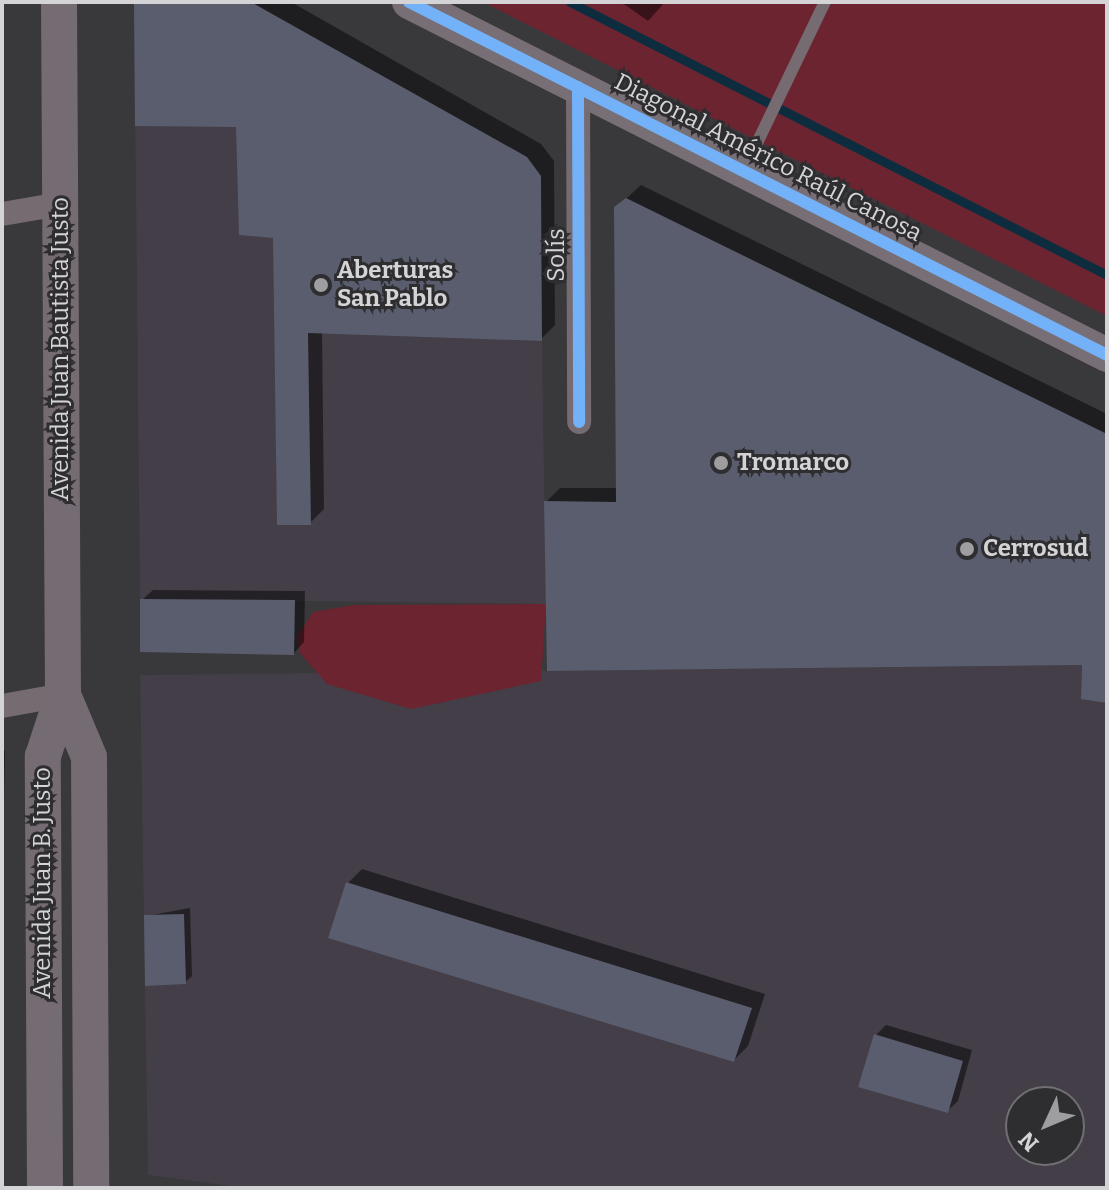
<!DOCTYPE html>
<meta charset="utf-8">
<style>
body{margin:0}
#map{position:relative;width:1109px;height:1190px;overflow:hidden;background:#39383a;font-family:Bitter,serif}
div>[style]{position:absolute}
.built>*{inset:0;background:#433e47}
.green>*{inset:0;background:#6d2431}
.shadow>*{inset:0;background:#0007}
.stream>*{height:9px;margin:-4.5px;padding:0 4.5px;transform-origin:4.5px;border-radius:4.5px;background:#0d2d3e}
.building>*{inset:0;background:#595d6d}
.lane>*{height:12px;margin:-6px;padding:0 6px;transform-origin:6px;border-radius:6px;background:#756b71}
.street>*{height:24px;margin:-12px;padding:0 12px;transform-origin:12px;border-radius:12px;background:#756b71}
.secondary>*{height:34px;margin:-17px;padding:0 17px;transform-origin:17px;border-radius:17px;background:#786e75}
.primary>*{height:36px;margin:-18px;padding:0 18px;transform-origin:18px;border-radius:18px;background:#756b72}
.cycleway>*{height:12px;margin:-6px;padding:0 6px;transform-origin:6px;border-radius:6px;background:#73b2f8}
.dots>*{width:22px;height:22px;translate:-50% -50%;box-sizing:border-box;border:4px solid #2e2d30;border-radius:50%}
span{translate:-50% -50%;white-space:nowrap;text-align:center;line-height:1.15;-webkit-text-stroke:6px #2e2d30;paint-order:stroke}
.street-label{font-size:24px;color:#d4d3d5}
.poi-label{font-size:24px;color:#d4d3d5;font-weight:700}
.left{translate:0 -50%;text-align:left}
.frame{position:absolute;inset:0;border:4px solid #d4d3d5;pointer-events:none}
.north{position:absolute;left:1005px;top:1086px;width:80px;height:80px;box-sizing:border-box;background:#2e2d30;border:2px solid #706f72;border-radius:50%;rotate:226deg;font-size:22px;font-weight:700;line-height:32px;text-align:center;color:#d4d3d5}
.north::after{content:'';display:block;margin:auto;width:28px;height:36px;background:#9e9d9f;clip-path:polygon(50% 0,100% 100%,50% 72%,0 100%)}
</style>
<div id="map">
<div class="built">
<i style="clip-path:polygon(134px 2px,251px 2px,371px 72px,369px 335px,542px 341px,546px 604px,140px 599px)"></i>
<i style="clip-path:polygon(evenodd,1082px 665px,1081px 698px,1107px 703px,1107px 1188px,245px 1188px,148px 1175px,140px 675px,1082px 665px,1021px 1102px,1069px 1102px,1069px 1150px,1021px 1150px,1021px 1102px)"></i>
</div>
<div class="green">
<i style="clip-path:polygon(483px 2px,1107px 2px,1107px 316px,758px 141px)"></i>
<i style="clip-path:polygon(546px 604px,541px 681px,411px 709px,327px 684px,300px 653px,297px 636px,313px 612px,354px 605px)"></i>
</div>
<div class="shadow">
<i style="clip-path:polygon(136px 2px,291px 2px,541px 144px,554px 161px,555px 325px,541px 339px,322px 332px,324px 509px,310px 523px,275px 236px,238px 125px)"></i>
<i style="clip-path:polygon(621px 2px,665px 2px,648px 21px)"></i>
<i style="clip-path:polygon(641px 185px,1107px 414px,1107px 701px,1084px 663px,546px 502px,560px 488px,618px 488px,616px 208px)"></i>
<i style="clip-path:polygon(153px 590px,305px 591px,304px 642px,294px 653px,142px 600px)"></i>
<i style="clip-path:polygon(2px 748px,5px 751px,2px 897px)"></i>
<i style="clip-path:polygon(362px 869px,765px 994px,748px 1046px,734px 1060px,348px 883px)"></i>
<i style="clip-path:polygon(190px 908px,192px 976px,185px 982px,146px 916px)"></i>
<i style="clip-path:polygon(886px 1025px,972px 1050px,958px 1101px,947px 1111px,875px 1036px)"></i>
</div>
<div class="stream">
<i style="left:570px;top:2px;width:602px;rotate:26.95deg"></i>
</div>
<div class="building">
<i style="clip-path:polygon(134px 2px,251px 2px,527px 157px,541px 176px,542px 341px,308px 333px,311px 525px,277px 525px,273px 238px,239px 235px,236px 127px,135px 126px)"></i>
<i style="clip-path:polygon(626px 198px,1107px 434px,1107px 703px,1081px 699px,1082px 665px,547px 671px,544px 501px,616px 502px,614px 207px)"></i>
<i style="clip-path:polygon(140px 599px,295px 600px,294px 655px,140px 652px)"></i>
<i style="clip-path:polygon(346px 882px,752px 1008px,734px 1062px,328px 938px)"></i>
<i style="clip-path:polygon(184px 914px,186px 984px,145px 986px,144px 915px)"></i>
<i style="clip-path:polygon(874px 1034px,963px 1061px,948px 1113px,858px 1087px)"></i>
</div>
<div class="lane">
<i style="left:745px;top:168px;width:184px;rotate:-64.3deg"></i>
</div>
<div class="street">
<i style="left:578px;top:87px;width:335px;rotate:89.8deg"></i>
<i style="left:2px;top:214px;width:59px;rotate:-9.8deg"></i>
<i style="left:2px;top:706px;width:62px;rotate:-10.2deg"></i>
</div>
<div class="secondary">
<i style="left:409px;top:2px;width:782px;rotate:26.83deg"></i>
</div>
<div class="primary">
<i style="left:63px;top:695px;width:67px;rotate:67.2deg"></i>
<i style="left:89px;top:757px;width:431px;rotate:89.7deg"></i>
<i style="left:45px;top:1188px;width:432px;rotate:-90.3deg"></i>
<i style="left:43px;top:756px;width:64px;rotate:-71.8deg"></i>
<i style="left:63px;top:695px;width:693px;rotate:-90.33deg"></i>
</div>
<div class="cycleway">
<i style="left:409px;top:2px;width:782px;rotate:26.83deg"></i>
<i style="left:578px;top:87px;width:335px;rotate:89.8deg"></i>
</div>
<div class="dots">
<i style="left:321px;top:285px;background:#9e9d9f"></i>
<i style="left:721px;top:463px;background:#9e9d9f"></i>
<i style="left:967px;top:549px;background:#9e9d9f"></i>
</div>
<div class="street-label">
<span style="left:768px;top:158px;rotate:27deg">Diagonal Américo Raúl Canosa</span>
<span style="left:557px;top:255px;rotate:-90deg">Solís</span>
<span style="left:61px;top:349px;rotate:-90deg">Avenida Juan Bautista Justo</span>
<span style="left:43px;top:883px;rotate:-90deg">Avenida Juan B. Justo</span>
</div>
<div class="poi-label">
<span class="left" style="left:337px;top:285px">Aberturas<br>San Pablo</span>
<span class="left" style="left:737px;top:463px">Tromarco</span>
<span class="left" style="left:983px;top:549px">Cerrosud</span>
</div>
<div class="frame"></div>
<div class="north">N</div>
</div>
